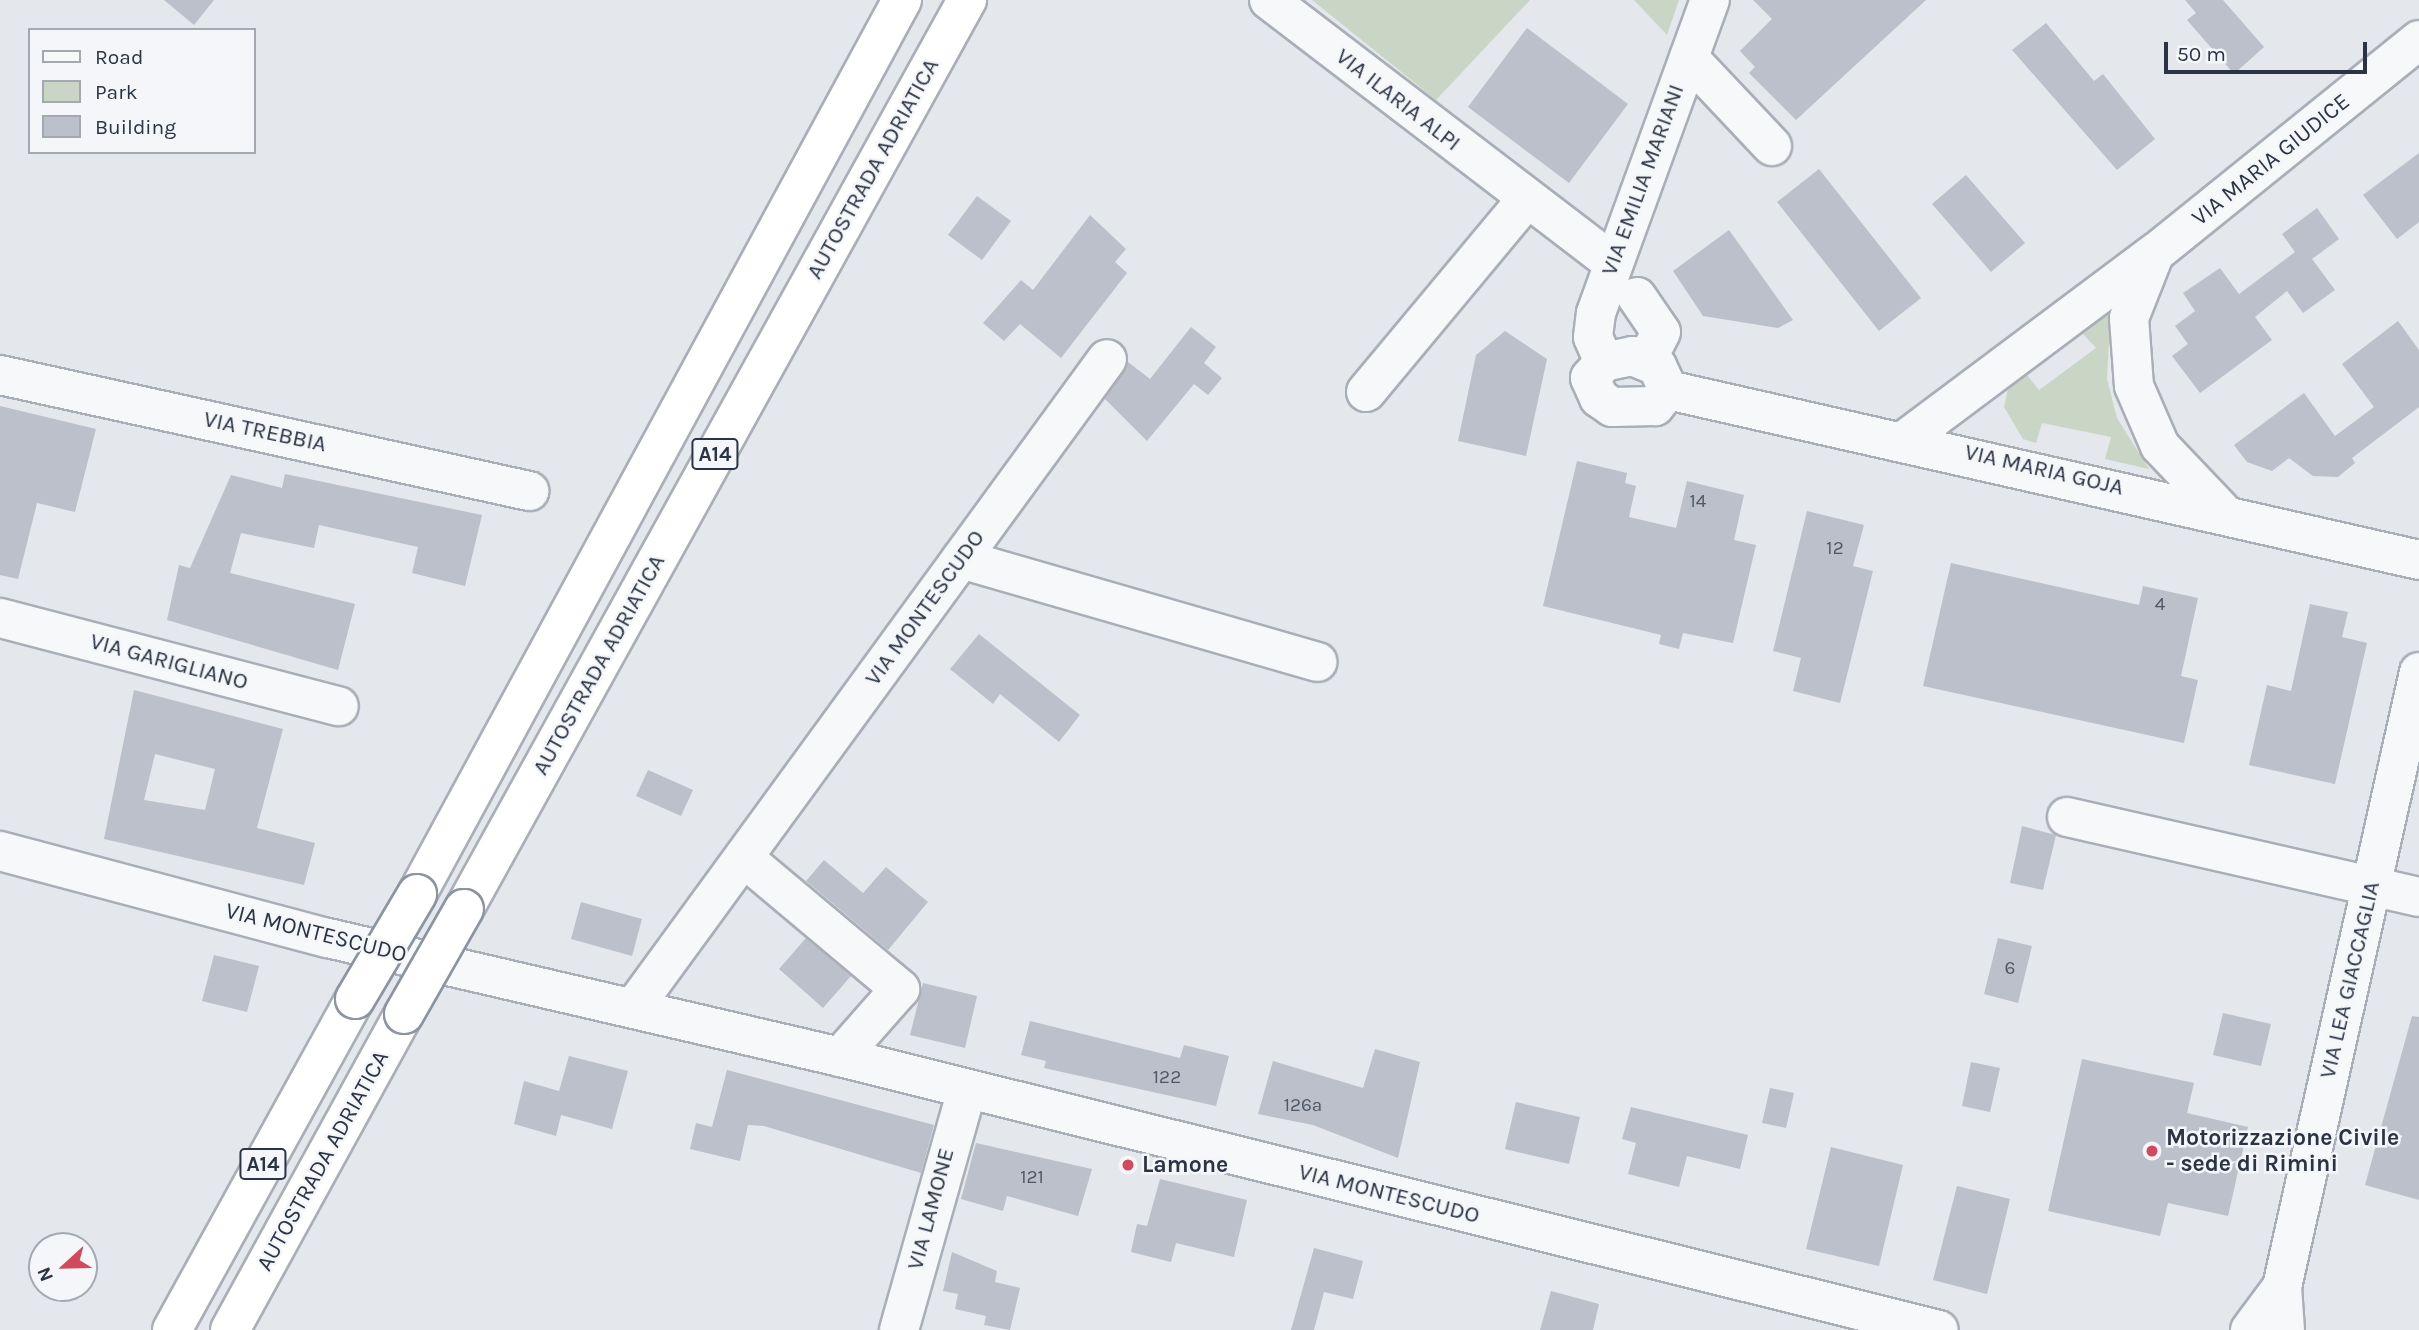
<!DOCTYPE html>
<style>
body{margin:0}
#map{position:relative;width:2419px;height:1330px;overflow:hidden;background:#e4e7ec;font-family:Karla,sans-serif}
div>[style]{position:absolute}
.green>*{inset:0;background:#c9d6c5}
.building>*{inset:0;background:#bbc0ca}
.roads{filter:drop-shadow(2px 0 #a9aeb7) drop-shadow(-2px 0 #a9aeb7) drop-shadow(0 2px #a9aeb7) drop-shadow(0 -2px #a9aeb7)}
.minor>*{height:38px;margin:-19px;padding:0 19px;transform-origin:19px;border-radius:19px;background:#f7f8fa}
.highway>*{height:38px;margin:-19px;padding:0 19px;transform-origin:19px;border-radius:19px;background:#fff}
.bridges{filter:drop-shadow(2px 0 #8b94a3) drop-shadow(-2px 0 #8b94a3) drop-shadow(0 2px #8b94a3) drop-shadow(0 -2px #8b94a3)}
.highway-bridge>*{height:38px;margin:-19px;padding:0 19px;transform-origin:19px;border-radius:19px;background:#fff}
.dots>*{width:19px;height:19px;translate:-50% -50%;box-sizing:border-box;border:4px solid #f4f6f9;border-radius:50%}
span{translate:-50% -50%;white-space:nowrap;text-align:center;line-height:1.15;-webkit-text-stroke:5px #f4f6f9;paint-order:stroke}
.number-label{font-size:19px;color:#4f5766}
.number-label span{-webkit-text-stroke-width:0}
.shield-label span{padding:2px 5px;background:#f4f6f9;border:2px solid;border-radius:5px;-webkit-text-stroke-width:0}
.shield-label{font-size:21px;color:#2b3445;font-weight:700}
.street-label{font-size:23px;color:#2b3445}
.poi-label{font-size:23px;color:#2b3445;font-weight:700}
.left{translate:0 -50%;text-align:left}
.legend{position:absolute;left:28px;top:28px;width:228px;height:126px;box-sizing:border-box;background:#f4f6f9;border:2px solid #a4a8b1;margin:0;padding:9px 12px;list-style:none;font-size:21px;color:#2b3445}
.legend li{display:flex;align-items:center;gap:14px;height:35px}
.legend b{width:35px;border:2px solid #a4a8b1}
.north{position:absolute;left:28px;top:1232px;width:70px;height:70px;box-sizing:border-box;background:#f4f6f9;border:2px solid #a4a8b1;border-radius:50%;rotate:248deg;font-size:19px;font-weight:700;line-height:28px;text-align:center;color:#2b3445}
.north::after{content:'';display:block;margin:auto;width:24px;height:32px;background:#d1495b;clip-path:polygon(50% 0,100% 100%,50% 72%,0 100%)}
.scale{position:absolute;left:2164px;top:42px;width:203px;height:32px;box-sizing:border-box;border:4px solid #2b3445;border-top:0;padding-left:9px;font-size:21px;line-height:24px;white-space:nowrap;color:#2b3445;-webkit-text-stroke:5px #f4f6f9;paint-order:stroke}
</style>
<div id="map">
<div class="green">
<i style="clip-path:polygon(1312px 0,1530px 0,1436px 100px)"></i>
<i style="clip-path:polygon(1634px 0,1679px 0,1667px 35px)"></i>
<i style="clip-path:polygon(2111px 306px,2107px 379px,2117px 418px,2149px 469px,2105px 459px,2111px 437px,2042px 423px,2036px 443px,2023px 439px,2004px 407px,2008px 389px,2027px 375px,2039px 390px,2096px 348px,2082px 333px)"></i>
</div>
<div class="building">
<i style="clip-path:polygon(164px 0,214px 0,194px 25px)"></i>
<i style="clip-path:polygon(1753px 0,1926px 0,1796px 120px,1749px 73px,1755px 67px,1740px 51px,1772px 19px)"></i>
<i style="clip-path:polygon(2185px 0,2223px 0,2264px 47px,2234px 74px,2187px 20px,2196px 13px)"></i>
<i style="clip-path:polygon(2046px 23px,2094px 81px,2103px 74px,2155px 139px,2117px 170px,2012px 50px)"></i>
<i style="clip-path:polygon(1527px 28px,1628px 104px,1569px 183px,1468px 107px)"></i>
<i style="clip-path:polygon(2419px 153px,2419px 222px,2397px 239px,2363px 195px)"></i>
<i style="clip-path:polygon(1819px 169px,1921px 298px,1879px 331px,1777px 202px)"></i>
<i style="clip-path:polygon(1966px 175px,2025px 243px,1991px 272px,1932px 204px)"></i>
<i style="clip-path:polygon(977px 196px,1011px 221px,982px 260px,948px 235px)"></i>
<i style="clip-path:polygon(2317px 208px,2339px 239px,2312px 259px,2335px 290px,2303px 313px,2287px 291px,2255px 317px,2272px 340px,2200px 393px,2172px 356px,2188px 344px,2175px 326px,2195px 311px,2183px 293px,2220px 268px,2239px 294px,2295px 252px,2282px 234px)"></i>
<i style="clip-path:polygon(1090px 215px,1126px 249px,1115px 262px,1127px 273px,1061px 358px,1020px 324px,1004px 341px,983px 323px,1021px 280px,1033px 290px)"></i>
<i style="clip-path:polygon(1729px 230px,1793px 320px,1778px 328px,1703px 316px,1673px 271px)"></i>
<i style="clip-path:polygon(2398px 321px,2419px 350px,2419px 407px,2352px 458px,2355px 463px,2338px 477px,2313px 476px,2289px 458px,2272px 471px,2247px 462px,2234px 445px,2304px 393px,2335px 436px,2374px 407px,2342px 364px)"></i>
<i style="clip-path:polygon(1191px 327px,1216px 347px,1204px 363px,1222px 378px,1208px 395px,1194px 384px,1147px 441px,1105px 399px,1128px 362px,1150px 379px)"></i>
<i style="clip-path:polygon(1505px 331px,1547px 359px,1526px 456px,1458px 441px,1476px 355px)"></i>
<i style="clip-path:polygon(0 406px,96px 429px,75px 512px,37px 503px,18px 579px,0 575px)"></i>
<i style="clip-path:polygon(1577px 461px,1627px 473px,1625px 483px,1636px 486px,1629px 517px,1676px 528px,1687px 481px,1744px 495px,1734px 540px,1756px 545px,1733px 643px,1683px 633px,1679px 649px,1659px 644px,1661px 635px,1543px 606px)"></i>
<i style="clip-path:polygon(285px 474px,482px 515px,465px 586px,412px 573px,418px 547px,319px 525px,314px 548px,241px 533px,230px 573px,355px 604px,338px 670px,167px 620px,179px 565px,190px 568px,231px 475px,282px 488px)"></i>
<i style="clip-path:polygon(1807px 511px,1864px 525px,1853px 566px,1873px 571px,1840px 703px,1793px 691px,1801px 658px,1773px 651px)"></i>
<i style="clip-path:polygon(1951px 563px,2139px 605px,2143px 586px,2198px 598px,2181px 676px,2198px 680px,2184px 743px,1923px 686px)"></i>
<i style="clip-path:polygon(2310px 604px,2348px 612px,2342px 637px,2367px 643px,2335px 784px,2249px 765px,2267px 685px,2291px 691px)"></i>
<i style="clip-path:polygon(979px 634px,1080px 715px,1059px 742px,1000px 694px,993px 704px,950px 669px)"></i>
<i style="clip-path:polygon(evenodd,134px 690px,283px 729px,257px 828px,315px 843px,304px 885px,104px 839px,134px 690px,155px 754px,215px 769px,205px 810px,144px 800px,155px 754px)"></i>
<i style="clip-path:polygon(648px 770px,693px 790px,681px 816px,636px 796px)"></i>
<i style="clip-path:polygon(2022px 826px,2056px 835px,2043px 890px,2010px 883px)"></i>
<i style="clip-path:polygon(824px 860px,863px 893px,886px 867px,928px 902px,888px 950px,806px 881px)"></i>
<i style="clip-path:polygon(581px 902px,642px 919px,632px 956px,571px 939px)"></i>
<i style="clip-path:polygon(806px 938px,851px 976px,823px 1008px,779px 969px)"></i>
<i style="clip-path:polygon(1998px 938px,2032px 946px,2018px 1003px,1984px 994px)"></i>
<i style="clip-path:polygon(214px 955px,259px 966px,247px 1012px,202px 1001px)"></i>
<i style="clip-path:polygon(923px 983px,977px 996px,965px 1048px,910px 1035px)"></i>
<i style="clip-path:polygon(2223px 1013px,2271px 1024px,2261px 1066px,2213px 1055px)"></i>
<i style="clip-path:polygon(2412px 1016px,2419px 1017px,2419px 1200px,2365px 1185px)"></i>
<i style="clip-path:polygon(1030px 1021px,1180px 1058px,1184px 1045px,1229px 1056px,1216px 1106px,1044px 1068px,1046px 1061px,1021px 1055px)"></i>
<i style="clip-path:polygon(1375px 1049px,1420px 1062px,1398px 1158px,1313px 1125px,1258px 1114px,1273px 1061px,1363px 1088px)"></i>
<i style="clip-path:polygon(569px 1056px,628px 1071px,612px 1129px,561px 1115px,556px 1136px,514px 1124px,524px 1081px,559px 1091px)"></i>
<i style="clip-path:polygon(2082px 1059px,2194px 1083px,2187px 1113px,2248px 1127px,2228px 1216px,2168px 1203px,2160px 1236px,2048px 1211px)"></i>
<i style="clip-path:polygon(1971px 1062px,2000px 1068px,1990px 1112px,1962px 1106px)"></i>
<i style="clip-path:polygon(727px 1070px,934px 1125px,921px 1173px,764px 1126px,748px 1125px,740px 1161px,690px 1149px,696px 1123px,712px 1127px)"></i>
<i style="clip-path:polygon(1770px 1088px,1794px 1093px,1786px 1128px,1762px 1123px)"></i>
<i style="clip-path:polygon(1516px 1102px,1580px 1117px,1569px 1164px,1505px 1149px)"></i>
<i style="clip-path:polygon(1631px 1107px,1748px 1135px,1740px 1169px,1687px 1156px,1679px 1187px,1628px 1174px,1636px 1143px,1622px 1139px)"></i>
<i style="clip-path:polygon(976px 1143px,1092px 1169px,1078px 1216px,1007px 1196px,1003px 1211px,961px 1199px)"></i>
<i style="clip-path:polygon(1831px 1147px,1903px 1165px,1879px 1266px,1806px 1249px)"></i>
<i style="clip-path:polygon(1160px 1179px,1247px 1200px,1234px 1257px,1176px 1243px,1171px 1262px,1131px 1252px,1137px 1224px,1147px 1226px)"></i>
<i style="clip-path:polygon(1957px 1186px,2010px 1199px,1987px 1294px,1933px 1280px)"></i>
<i style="clip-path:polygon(1314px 1248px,1363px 1261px,1353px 1299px,1324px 1292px,1314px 1330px,1291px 1330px)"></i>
<i style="clip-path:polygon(952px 1252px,997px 1271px,995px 1282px,1020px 1288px,1010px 1330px,984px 1325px,986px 1316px,955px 1309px,958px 1294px,943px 1291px)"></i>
<i style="clip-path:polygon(1551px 1291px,1599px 1304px,1593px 1330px,1540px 1330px)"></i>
</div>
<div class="roads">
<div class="minor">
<i style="left:1269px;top:0;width:432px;rotate:37.4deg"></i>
<i style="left:1689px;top:58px;width:121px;rotate:46.7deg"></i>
<i style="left:2154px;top:255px;width:68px;rotate:111.6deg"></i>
<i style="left:2129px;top:318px;width:68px;rotate:85.8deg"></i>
<i style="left:2134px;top:386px;width:65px;rotate:66.6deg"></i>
<i style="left:2160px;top:446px;width:87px;rotate:46.4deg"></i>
<i style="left:1637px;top:297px;width:42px;rotate:55.6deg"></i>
<i style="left:1661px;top:332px;width:31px;rotate:117deg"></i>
<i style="left:1632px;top:356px;width:27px;rotate:22deg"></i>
<i style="left:1657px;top:366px;width:26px;rotate:65deg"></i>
<i style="left:1668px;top:390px;width:21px;rotate:129deg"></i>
<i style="left:1655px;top:406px;width:43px;rotate:178.7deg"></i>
<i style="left:1612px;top:407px;width:16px;rotate:-145deg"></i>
<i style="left:1599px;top:398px;width:22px;rotate:-114deg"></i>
<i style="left:1590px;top:378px;width:21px;rotate:-49deg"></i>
<i style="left:1604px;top:362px;width:29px;rotate:-12deg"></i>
<i style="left:1604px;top:362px;width:27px;rotate:-114deg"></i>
<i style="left:1593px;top:337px;width:24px;rotate:-83deg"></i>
<i style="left:1596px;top:313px;width:333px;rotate:-70deg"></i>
<i style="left:0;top:375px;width:542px;rotate:12.37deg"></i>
<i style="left:1668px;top:390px;width:770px;rotate:12.75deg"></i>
<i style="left:1366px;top:392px;width:250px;rotate:-50.2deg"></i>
<i style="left:1906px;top:439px;width:311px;rotate:-36.8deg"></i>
<i style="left:2155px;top:253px;width:339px;rotate:-38.9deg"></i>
<i style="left:961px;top:559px;width:371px;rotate:16.1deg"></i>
<i style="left:0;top:618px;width:350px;rotate:14.6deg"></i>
<i style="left:2067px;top:817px;width:361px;rotate:12.8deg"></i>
<i style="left:0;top:851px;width:339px;rotate:14.9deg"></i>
<i style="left:328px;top:938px;width:526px;rotate:13.08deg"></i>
<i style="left:840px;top:1057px;width:1132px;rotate:13.95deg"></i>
<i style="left:744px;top:858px;width:204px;rotate:40deg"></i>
<i style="left:900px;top:989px;width:91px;rotate:131.4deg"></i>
<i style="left:634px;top:1007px;width:802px;rotate:-53.87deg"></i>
<i style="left:899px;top:1330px;width:249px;rotate:-74.2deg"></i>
<i style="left:2250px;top:1330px;width:54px;rotate:-53.3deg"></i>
<i style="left:2285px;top:1330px;width:43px;rotate:-94deg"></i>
<i style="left:2282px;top:1287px;width:630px;rotate:-77.44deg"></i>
</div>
<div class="highway">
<i style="left:417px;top:894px;width:1017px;rotate:-61.52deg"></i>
<i style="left:464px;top:909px;width:1039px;rotate:-61.04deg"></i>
<i style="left:172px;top:1330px;width:378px;rotate:-61.1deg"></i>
<i style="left:230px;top:1330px;width:361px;rotate:-61.2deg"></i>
</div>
</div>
<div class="bridges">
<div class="highway-bridge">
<i style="left:355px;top:999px;width:122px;rotate:-59.4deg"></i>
<i style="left:404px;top:1014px;width:121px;rotate:-60.3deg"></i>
</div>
</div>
<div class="dots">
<i style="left:2152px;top:1151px;background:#d1495b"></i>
<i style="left:1128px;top:1165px;background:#d1495b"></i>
</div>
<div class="number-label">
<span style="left:1698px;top:502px">14</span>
<span style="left:1835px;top:549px">12</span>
<span style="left:2160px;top:605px">4</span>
<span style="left:2010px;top:969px">6</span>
<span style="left:1167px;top:1078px">122</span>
<span style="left:1303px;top:1106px">126a</span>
<span style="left:1032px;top:1178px">121</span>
</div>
<div class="shield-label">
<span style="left:715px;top:454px">A14</span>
<span style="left:263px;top:1164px">A14</span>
</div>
<div class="street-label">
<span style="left:1398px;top:100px;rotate:38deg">VIA ILARIA ALPI</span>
<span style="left:2271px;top:160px;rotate:-39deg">VIA MARIA GIUDICE</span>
<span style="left:873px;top:169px;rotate:-61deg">AUTOSTRADA ADRIATICA</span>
<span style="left:1643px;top:180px;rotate:-70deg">VIA EMILIA MARIANI</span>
<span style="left:265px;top:432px;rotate:12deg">VIA TREBBIA</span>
<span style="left:2044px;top:470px;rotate:13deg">VIA MARIA GOJA</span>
<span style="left:925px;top:608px;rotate:-54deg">VIA MONTESCUDO</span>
<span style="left:169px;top:662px;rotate:15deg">VIA GARIGLIANO</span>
<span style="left:599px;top:665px;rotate:-61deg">AUTOSTRADA ADRIATICA</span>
<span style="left:316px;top:933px;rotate:14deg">VIA MONTESCUDO</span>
<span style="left:2350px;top:980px;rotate:-77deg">VIA LEA GIACCAGLIA</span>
<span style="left:323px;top:1161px;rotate:-61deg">AUTOSTRADA ADRIATICA</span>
<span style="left:1389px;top:1194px;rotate:14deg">VIA MONTESCUDO</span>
<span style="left:931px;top:1209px;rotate:-75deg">VIA LAMONE</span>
</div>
<div class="poi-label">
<span class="left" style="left:2166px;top:1151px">Motorizzazione Civile<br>- sede di Rimini</span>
<span class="left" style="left:1142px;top:1165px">Lamone</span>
</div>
<ul class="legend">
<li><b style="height:9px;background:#f7f8fa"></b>Road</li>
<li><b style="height:19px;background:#c9d6c5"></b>Park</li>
<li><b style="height:19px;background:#bbc0ca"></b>Building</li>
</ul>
<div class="north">N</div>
<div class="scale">50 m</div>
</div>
